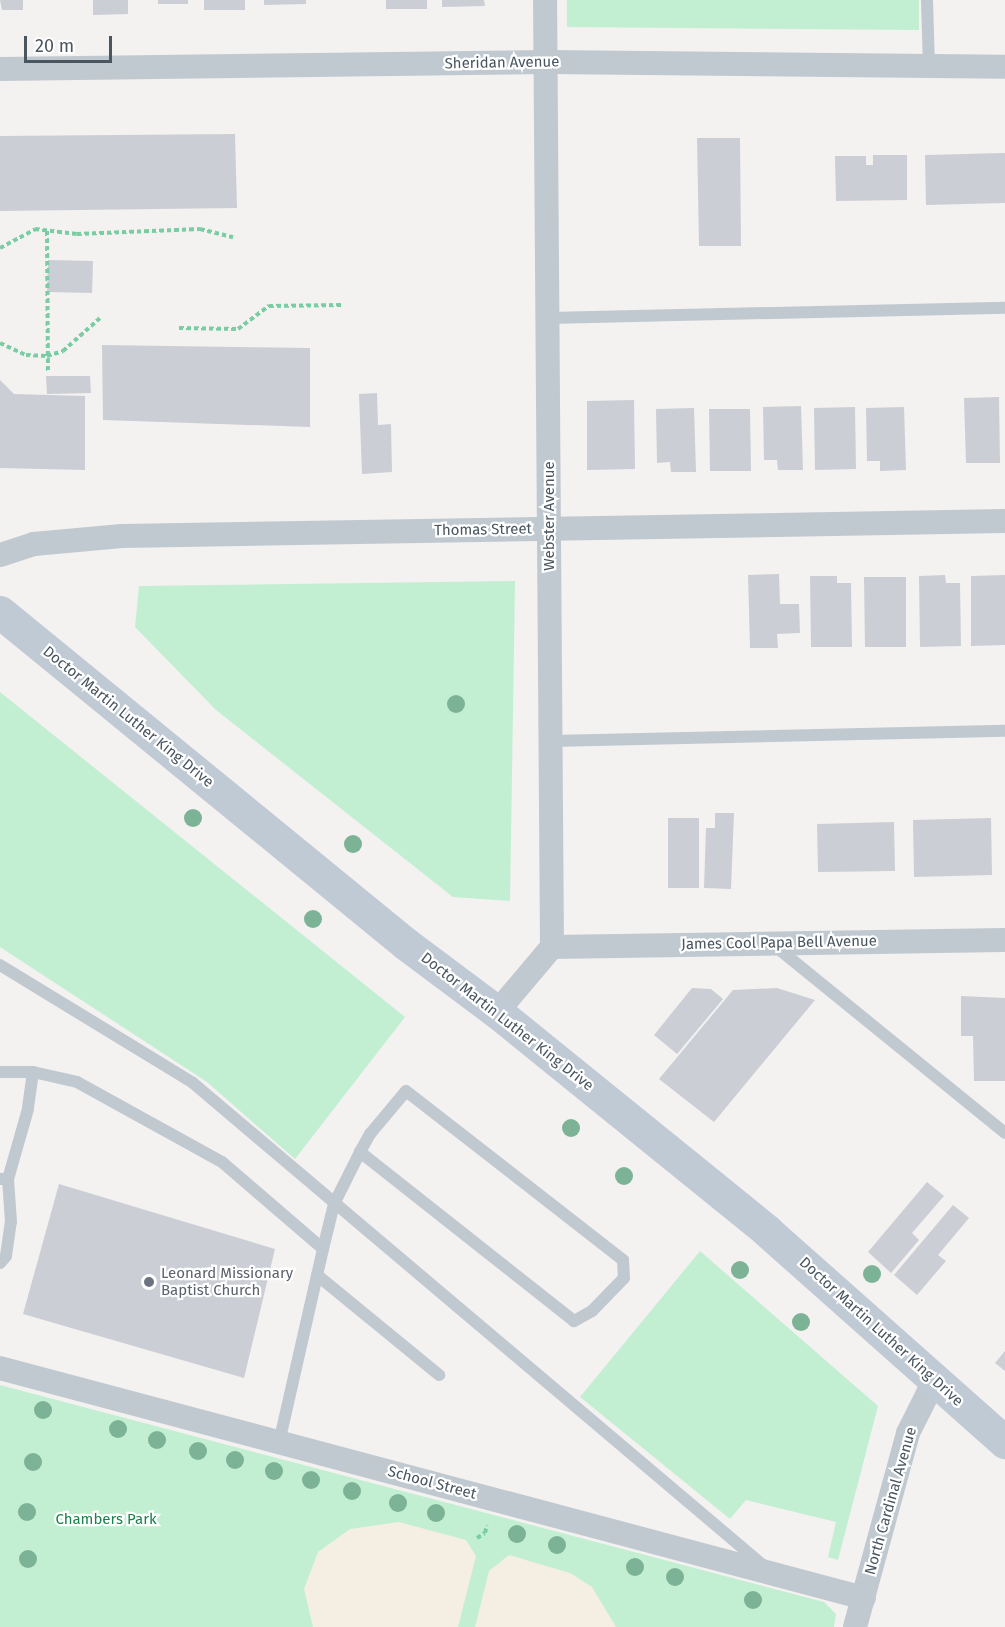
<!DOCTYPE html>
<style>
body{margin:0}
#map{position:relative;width:1005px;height:1627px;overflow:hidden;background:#f4f1f1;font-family:"Fira Sans",sans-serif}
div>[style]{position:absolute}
.green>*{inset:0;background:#c2efd2}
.sand>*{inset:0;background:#f4eee3}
.building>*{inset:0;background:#cbced4}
.path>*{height:4px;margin-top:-2px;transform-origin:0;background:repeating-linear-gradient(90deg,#7acda2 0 4.5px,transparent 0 7.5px)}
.service>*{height:12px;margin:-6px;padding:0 6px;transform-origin:6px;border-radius:6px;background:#c0c9d0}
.minor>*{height:24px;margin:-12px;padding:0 12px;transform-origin:12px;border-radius:12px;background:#c0c9d0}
.secondary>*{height:33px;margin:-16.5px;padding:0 16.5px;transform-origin:16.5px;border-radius:16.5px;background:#c0cad4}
.trees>*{width:18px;height:18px;margin:-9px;border-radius:50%;background:#7cb396}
.dots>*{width:16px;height:16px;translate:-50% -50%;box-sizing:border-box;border:3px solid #fff;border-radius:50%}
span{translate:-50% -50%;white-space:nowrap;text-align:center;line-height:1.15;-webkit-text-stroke:4.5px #fff;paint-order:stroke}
.street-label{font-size:15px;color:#49555f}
.worship-label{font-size:15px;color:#5b616d}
.left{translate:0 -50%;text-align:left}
.park-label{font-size:15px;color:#19814b}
.scale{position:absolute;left:24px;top:36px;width:88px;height:27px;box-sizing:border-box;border:3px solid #49555f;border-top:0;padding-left:8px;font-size:18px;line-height:21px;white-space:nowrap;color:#49555f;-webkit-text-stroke:4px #fff;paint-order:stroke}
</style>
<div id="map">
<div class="green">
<i style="clip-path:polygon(567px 0,919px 0,919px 30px,567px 27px)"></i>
<i style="clip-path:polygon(515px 581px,510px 901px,453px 897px,216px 710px,135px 627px,139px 586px)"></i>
<i style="clip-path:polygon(0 692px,405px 1017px,295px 1159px,207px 1082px,0 947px)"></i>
<i style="clip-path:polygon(700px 1251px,878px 1406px,838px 1560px,828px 1557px,836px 1522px,746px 1500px,730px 1519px,580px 1397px)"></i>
<i style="clip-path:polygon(0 1385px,824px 1602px,836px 1614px,834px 1627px,0 1627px)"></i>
</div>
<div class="sand">
<i style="clip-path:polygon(399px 1522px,466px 1540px,476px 1556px,458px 1627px,313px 1627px,304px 1589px,318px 1552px,350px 1529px)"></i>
<i style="clip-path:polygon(509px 1555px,570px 1573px,592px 1587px,616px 1627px,475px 1627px,489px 1571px)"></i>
</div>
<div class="building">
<i style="clip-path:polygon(0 0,23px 0,23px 10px,2px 10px)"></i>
<i style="clip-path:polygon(93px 0,128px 0,128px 14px,93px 15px)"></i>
<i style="clip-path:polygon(158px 0,188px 0,188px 4px,158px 4px)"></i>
<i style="clip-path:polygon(204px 0,245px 0,245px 10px,204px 10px)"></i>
<i style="clip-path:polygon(264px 0,306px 0,306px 4px,264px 5px)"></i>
<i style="clip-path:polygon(386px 0,427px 0,427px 9px,386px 9px)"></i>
<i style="clip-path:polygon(442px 0,484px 0,485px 6px,442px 7px)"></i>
<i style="clip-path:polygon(235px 134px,237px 208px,0 211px,0 136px)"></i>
<i style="clip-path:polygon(697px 138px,740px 138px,741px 246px,699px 246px)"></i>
<i style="clip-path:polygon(1005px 153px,1005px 203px,926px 205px,925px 155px)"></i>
<i style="clip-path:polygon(873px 155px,907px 155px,907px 200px,836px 201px,835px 156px,866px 156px,866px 165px,873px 165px)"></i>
<i style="clip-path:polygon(48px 260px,93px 261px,92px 293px,47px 292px)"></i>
<i style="clip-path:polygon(102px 345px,310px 348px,310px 427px,103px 420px)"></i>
<i style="clip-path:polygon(46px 376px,90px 376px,91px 393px,47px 394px)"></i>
<i style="clip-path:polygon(0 380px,14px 394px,85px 396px,85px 470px,0 468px)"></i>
<i style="clip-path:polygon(377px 393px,378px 425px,391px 424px,392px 472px,362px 474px,359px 394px)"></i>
<i style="clip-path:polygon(999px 397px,1000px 463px,966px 463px,964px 398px)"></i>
<i style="clip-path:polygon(634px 400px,635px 469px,587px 470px,587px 401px)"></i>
<i style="clip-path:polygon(801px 406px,803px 470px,778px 470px,777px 460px,764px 460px,763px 407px)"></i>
<i style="clip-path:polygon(855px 407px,856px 469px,815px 470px,814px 408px)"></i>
<i style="clip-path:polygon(904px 407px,906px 470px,880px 471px,880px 461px,867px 461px,866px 408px)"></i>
<i style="clip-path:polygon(694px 408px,696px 472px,671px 472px,670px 462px,657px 463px,656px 409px)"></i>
<i style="clip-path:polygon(709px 409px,750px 409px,751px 471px,710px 471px)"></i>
<i style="clip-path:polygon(779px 574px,780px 604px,799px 604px,800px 633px,777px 634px,778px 648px,750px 648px,748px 575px)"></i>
<i style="clip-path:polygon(945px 575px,946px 583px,960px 583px,961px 646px,920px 647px,919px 576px)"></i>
<i style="clip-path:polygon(1005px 575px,1005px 645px,971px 646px,971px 576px)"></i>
<i style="clip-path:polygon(810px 576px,837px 576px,837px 583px,851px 583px,852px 647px,811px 647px)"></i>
<i style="clip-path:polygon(864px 577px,906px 577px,906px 647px,865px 647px)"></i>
<i style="clip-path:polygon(715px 813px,734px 813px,731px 889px,704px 888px,706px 828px,715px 828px)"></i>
<i style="clip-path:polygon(668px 818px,699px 818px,699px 888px,668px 888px)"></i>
<i style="clip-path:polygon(991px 818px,992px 875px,914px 877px,913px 820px)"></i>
<i style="clip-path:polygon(894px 822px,895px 871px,818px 872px,817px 824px)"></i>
<i style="clip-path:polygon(692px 988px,711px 989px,723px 999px,677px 1054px,654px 1035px)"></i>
<i style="clip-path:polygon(777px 988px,815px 1000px,714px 1122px,659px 1079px,733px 990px)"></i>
<i style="clip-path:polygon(961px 996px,1005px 998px,1005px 1081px,974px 1081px,973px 1036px,961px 1036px)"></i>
<i style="clip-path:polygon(927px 1182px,944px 1196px,912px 1233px,919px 1240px,891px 1273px,868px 1252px)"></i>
<i style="clip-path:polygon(59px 1184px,275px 1249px,244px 1378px,23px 1314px)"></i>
<i style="clip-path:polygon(953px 1205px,969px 1218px,938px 1255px,946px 1261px,917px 1295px,894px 1275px)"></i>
<i style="clip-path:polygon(1005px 1351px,1005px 1371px,995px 1363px)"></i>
</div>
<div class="path">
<i style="left:47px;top:231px;width:140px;rotate:89.6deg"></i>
<i style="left:0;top:248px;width:40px;rotate:-28deg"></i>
<i style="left:35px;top:229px;width:42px;rotate:6.8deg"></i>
<i style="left:77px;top:234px;width:123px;rotate:-2.3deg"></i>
<i style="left:200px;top:229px;width:34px;rotate:14deg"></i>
<i style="left:179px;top:328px;width:59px;rotate:1deg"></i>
<i style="left:238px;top:329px;width:39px;rotate:-37deg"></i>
<i style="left:269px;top:306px;width:72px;rotate:-0.8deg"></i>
<i style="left:0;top:343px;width:29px;rotate:25deg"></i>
<i style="left:26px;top:355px;width:21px;rotate:3deg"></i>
<i style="left:47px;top:356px;width:17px;rotate:-17deg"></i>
<i style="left:63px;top:351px;width:50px;rotate:-41.7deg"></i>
<i style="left:477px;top:1538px;width:9px;rotate:-32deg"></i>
<i style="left:485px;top:1533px;width:8px;rotate:-76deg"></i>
</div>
<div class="service">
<i style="left:927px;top:0;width:67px;rotate:88.3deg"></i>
<i style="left:549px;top:318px;width:456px;rotate:-1.3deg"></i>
<i style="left:551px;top:741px;width:454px;rotate:-1.3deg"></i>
<i style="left:775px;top:946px;width:296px;rotate:39.1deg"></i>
<i style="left:0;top:965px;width:226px;rotate:31.4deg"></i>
<i style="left:193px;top:1083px;width:748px;rotate:40.23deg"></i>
<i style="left:0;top:1072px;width:33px"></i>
<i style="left:33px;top:1072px;width:37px;rotate:98deg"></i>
<i style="left:28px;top:1109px;width:73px;rotate:105.9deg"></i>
<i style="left:8px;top:1179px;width:8px;rotate:180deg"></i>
<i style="left:33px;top:1072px;width:45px;rotate:12.8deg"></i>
<i style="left:77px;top:1082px;width:166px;rotate:28.9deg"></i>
<i style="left:222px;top:1162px;width:133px;rotate:40.7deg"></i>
<i style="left:323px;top:1249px;width:198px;rotate:102.8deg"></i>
<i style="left:323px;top:1249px;width:46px;rotate:-76.3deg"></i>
<i style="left:334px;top:1204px;width:58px;rotate:-63.4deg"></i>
<i style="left:360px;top:1152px;width:21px;rotate:-61deg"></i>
<i style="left:370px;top:1134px;width:56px;rotate:-50.1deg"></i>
<i style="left:406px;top:1091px;width:275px;rotate:37.9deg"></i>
<i style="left:623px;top:1260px;width:18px;rotate:87deg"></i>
<i style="left:624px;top:1278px;width:46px;rotate:134.1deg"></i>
<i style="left:592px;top:1311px;width:21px;rotate:151deg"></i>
<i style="left:574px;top:1321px;width:273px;rotate:-141.7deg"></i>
<i style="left:0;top:1263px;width:9px;rotate:-49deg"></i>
<i style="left:6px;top:1256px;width:34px;rotate:-82deg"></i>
<i style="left:11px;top:1222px;width:43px;rotate:-94deg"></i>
<i style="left:317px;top:1275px;width:158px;rotate:39.3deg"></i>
</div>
<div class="minor">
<i style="left:0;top:69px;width:548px;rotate:-0.73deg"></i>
<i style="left:548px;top:62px;width:457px;rotate:0.6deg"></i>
<i style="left:0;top:555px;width:36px;rotate:-18deg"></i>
<i style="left:34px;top:544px;width:88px;rotate:-5.2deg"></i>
<i style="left:122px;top:536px;width:883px;rotate:-0.97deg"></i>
<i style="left:552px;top:947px;width:453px;rotate:-0.9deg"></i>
<i style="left:497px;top:1012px;width:85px;rotate:-49.8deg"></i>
<i style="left:552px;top:947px;width:947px;rotate:-90.42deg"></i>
<i style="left:0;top:1368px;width:894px;rotate:14.91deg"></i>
<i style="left:855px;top:1627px;width:201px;rotate:-74.7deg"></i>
<i style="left:908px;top:1433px;width:60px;rotate:-63.4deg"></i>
</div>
<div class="secondary">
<i style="left:0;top:612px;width:524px;rotate:39.27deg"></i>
<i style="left:406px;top:944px;width:114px;rotate:36.8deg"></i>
<i style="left:497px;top:1012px;width:348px;rotate:39deg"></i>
<i style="left:767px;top:1231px;width:318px;rotate:41.6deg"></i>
</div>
<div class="trees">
<i style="left:456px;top:704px"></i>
<i style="left:193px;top:818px"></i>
<i style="left:353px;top:844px"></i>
<i style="left:313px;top:919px"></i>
<i style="left:571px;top:1128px"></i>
<i style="left:624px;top:1176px"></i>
<i style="left:740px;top:1270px"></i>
<i style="left:872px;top:1274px"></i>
<i style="left:801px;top:1322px"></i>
<i style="left:43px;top:1410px"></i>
<i style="left:118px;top:1429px"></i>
<i style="left:157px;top:1440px"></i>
<i style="left:198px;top:1451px"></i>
<i style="left:235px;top:1460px"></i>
<i style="left:33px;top:1462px"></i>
<i style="left:274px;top:1471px"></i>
<i style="left:311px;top:1480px"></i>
<i style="left:352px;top:1491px"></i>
<i style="left:398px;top:1503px"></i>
<i style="left:27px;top:1512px"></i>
<i style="left:436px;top:1513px"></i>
<i style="left:517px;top:1534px"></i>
<i style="left:557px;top:1545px"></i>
<i style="left:28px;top:1559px"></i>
<i style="left:635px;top:1567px"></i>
<i style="left:675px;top:1577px"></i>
<i style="left:753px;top:1600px"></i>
</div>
<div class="dots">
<i style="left:149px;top:1282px;background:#6b7280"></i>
</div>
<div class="street-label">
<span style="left:502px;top:63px;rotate:-1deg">Sheridan Avenue</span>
<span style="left:550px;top:516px;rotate:-90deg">Webster Avenue</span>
<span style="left:483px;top:530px;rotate:-1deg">Thomas Street</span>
<span style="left:128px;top:717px;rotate:39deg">Doctor Martin Luther King Drive</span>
<span style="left:779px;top:943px;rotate:-1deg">James Cool Papa Bell Avenue</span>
<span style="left:507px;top:1022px;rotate:38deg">Doctor Martin Luther King Drive</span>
<span style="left:881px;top:1332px;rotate:42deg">Doctor Martin Luther King Drive</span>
<span style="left:432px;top:1483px;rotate:15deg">School Street</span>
<span style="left:891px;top:1501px;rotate:-74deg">North Cardinal Avenue</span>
</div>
<div class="worship-label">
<span class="left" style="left:161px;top:1282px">Leonard Missionary<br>Baptist Church</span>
</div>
<div class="park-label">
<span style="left:106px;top:1520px">Chambers Park</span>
</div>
<div class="scale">20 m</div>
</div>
